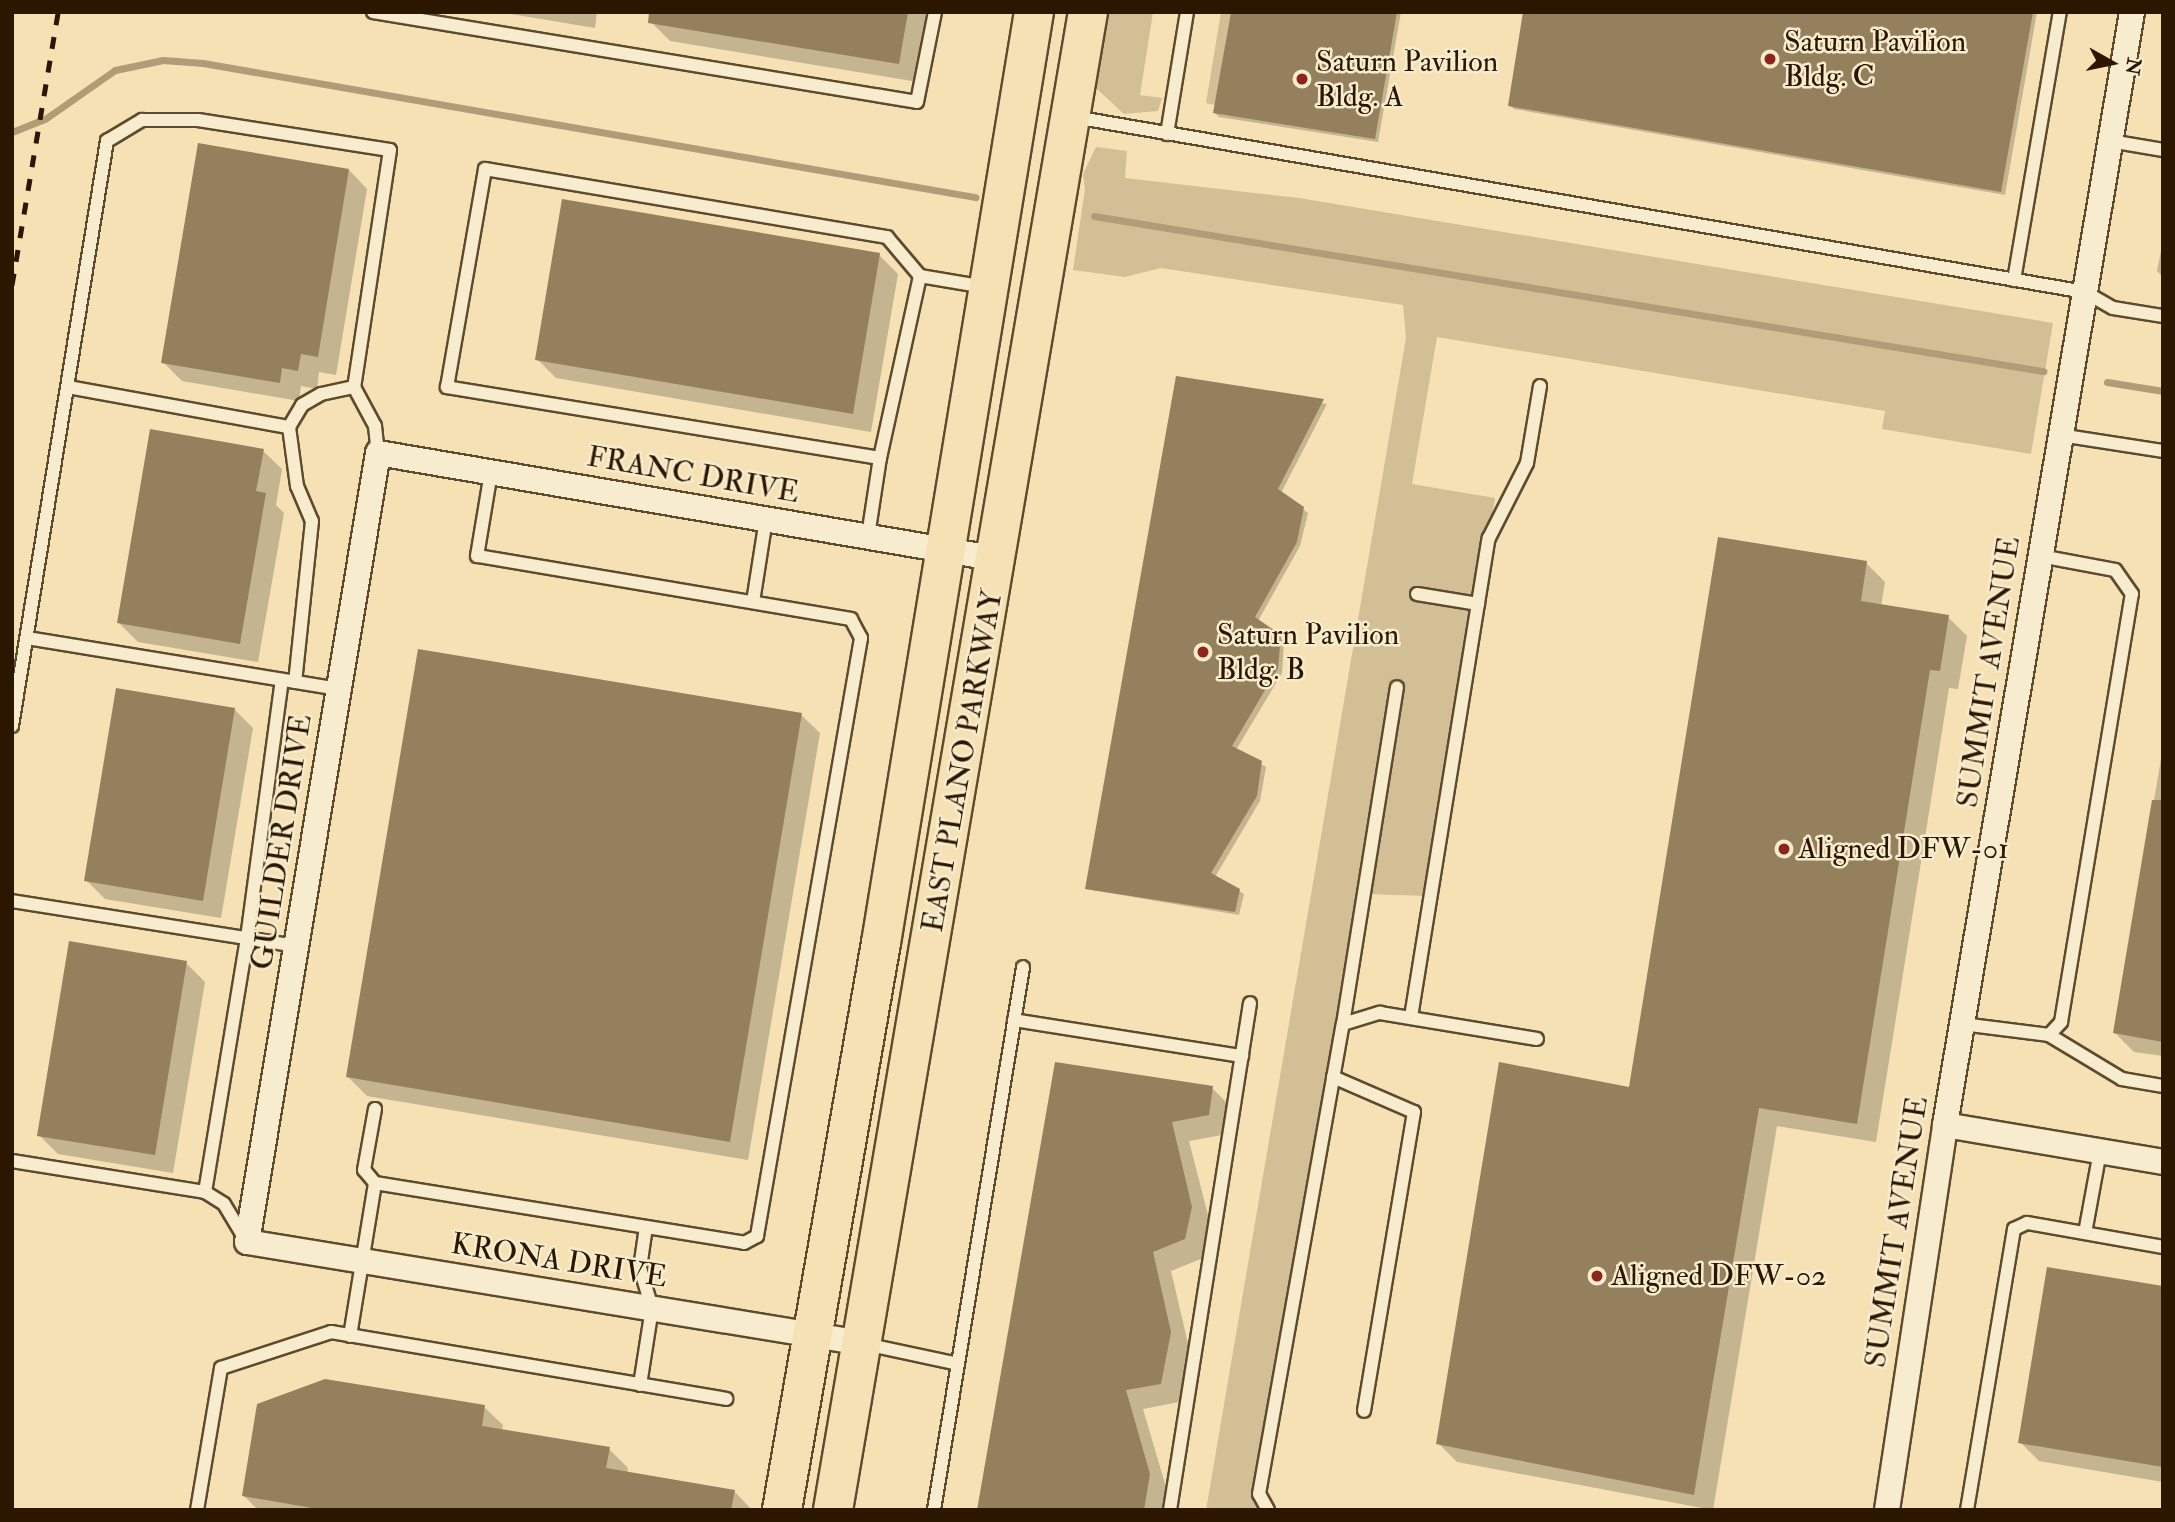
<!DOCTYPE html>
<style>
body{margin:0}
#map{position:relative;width:2175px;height:1522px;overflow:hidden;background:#f5e1b3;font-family:"IM FELL Double Pica",serif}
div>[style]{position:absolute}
.green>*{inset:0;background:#d3bf95}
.shadow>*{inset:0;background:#0003}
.stream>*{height:7px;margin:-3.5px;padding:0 3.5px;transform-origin:3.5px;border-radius:3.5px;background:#b09c76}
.building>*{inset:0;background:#94805d}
.roads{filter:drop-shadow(2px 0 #5e4a2d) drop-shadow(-2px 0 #5e4a2d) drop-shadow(0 2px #5e4a2d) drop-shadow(0 -2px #5e4a2d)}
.lane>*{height:12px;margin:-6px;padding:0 6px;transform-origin:6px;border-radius:6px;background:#f8ecce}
.street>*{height:24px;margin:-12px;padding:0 12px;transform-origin:12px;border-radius:12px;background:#f8ecce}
.primary>*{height:38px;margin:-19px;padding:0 19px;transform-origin:19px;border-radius:19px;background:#f5e1b3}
.rail>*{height:5px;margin-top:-2.5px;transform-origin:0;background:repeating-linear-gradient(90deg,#2b1700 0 12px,transparent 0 24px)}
.dots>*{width:19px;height:19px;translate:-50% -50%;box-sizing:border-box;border:4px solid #f8ecce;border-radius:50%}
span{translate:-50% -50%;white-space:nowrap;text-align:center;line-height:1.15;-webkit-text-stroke:5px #f8ecce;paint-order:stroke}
.poi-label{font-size:30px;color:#2b1700}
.left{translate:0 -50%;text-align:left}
.street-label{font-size:30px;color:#2b1700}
.frame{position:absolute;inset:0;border:14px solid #2b1700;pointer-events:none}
.north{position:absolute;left:2077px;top:28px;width:70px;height:70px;-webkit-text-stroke:5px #f8ecce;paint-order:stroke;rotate:99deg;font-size:19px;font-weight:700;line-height:28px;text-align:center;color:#2b1700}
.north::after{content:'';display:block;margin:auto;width:24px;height:32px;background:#2b1700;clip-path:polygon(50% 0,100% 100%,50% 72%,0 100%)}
</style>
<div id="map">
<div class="green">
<i style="clip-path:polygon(1107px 12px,1153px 12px,1140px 95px,1162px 98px,1158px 111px,1124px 114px,1098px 90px,1094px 82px)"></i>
<i style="clip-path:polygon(1221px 12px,1231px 12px,1215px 105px,1206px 103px)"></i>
<i style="clip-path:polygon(1096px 147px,1127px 151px,1125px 178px,1299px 198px,2053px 323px,2031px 454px,1882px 429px,1885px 411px,1437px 337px,1412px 484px,1495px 498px,1427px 896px,1366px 894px,1314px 1143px,1257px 1506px,1277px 1510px,1206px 1510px,1406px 338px,1403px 305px,1161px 268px,1125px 277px,1073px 270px,1085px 189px,1083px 174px)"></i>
</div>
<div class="shadow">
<i style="clip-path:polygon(499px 12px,597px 12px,595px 28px)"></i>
<i style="clip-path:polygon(653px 12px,930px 12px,918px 82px,670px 41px,651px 22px)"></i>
<i style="clip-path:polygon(1233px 12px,1401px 12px,1378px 142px,1219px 117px,1215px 113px)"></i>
<i style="clip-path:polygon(1525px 12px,2037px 12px,2005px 195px,1514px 109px,1510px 105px)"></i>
<i style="clip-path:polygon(349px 170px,367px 189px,336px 375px,319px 372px,317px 389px,301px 386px,299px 401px,182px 381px,163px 362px)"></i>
<i style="clip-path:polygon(2163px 241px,2163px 277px,2157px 271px)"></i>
<i style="clip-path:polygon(879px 255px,898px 274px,871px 432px,556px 378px,537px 359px)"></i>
<i style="clip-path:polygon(1177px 378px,1327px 404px,1281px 493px,1308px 513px,1300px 546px,1258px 621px,1284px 641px,1282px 673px,1236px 750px,1266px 767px,1260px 801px,1215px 877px,1244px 894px,1239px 915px,1086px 889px)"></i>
<i style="clip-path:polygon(263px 451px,282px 469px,276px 505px,284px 513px,258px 662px,138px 642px,119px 623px)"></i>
<i style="clip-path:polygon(1866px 563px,1885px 582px,1881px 606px,1948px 617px,1967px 636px,1958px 689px,1949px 688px,1876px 1142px,1777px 1126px,1713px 1510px,1457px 1462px,1438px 1443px,1630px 1089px)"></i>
<i style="clip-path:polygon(234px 709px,253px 728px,221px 918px,105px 899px,86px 880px)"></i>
<i style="clip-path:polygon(801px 715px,820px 733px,748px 1160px,367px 1096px,348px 1077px)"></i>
<i style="clip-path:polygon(2163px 747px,2163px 1056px,2134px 1052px,2115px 1033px)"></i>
<i style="clip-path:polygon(186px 963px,205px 982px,173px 1173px,58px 1154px,39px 1135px)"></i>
<i style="clip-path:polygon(1056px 1064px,1212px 1088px,1231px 1107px,1228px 1134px,1189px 1141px,1211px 1227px,1203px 1258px,1171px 1271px,1190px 1352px,1179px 1402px,1143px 1409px,1168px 1494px,1166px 1510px,979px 1510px)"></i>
<i style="clip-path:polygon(2163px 1288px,2163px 1482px,2039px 1461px,2020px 1442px)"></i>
<i style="clip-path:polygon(484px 1407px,503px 1425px,502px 1431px,609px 1449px,628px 1468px,627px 1474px,734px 1491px,752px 1510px,258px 1510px,244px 1496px)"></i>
</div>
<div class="stream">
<i style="left:12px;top:132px;width:35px;rotate:-22deg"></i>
<i style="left:45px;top:119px;width:85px;rotate:-35deg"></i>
<i style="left:115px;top:70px;width:49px;rotate:-11.8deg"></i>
<i style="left:163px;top:60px;width:40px;rotate:4.3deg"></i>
<i style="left:203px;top:63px;width:784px;rotate:9.85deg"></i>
<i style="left:1094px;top:216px;width:962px;rotate:9.28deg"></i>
<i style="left:2107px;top:382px;width:57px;rotate:9.1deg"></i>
</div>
<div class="building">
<i style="clip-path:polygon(649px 12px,908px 12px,899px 64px,648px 23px)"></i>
<i style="clip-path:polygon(1231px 12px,1397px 12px,1375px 139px,1213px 113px)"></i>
<i style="clip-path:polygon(1523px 12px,2033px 12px,2001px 192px,1508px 106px)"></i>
<i style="clip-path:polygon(198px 143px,349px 169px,318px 357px,301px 354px,298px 371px,282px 368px,280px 383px,161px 363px)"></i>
<i style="clip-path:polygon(562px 199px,880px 253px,853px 414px,535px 360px)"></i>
<i style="clip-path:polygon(1176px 376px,1324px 399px,1278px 489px,1304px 507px,1297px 542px,1255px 617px,1281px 635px,1278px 668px,1232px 746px,1262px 761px,1257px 796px,1211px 873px,1240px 889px,1235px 912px,1085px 889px)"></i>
<i style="clip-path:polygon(150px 429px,264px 449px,256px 491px,266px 493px,240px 644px,117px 623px)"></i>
<i style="clip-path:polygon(1718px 537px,1867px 561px,1861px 601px,1949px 615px,1940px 671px,1930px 670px,1857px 1124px,1759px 1108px,1694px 1495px,1436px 1444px,1499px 1062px,1629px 1087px)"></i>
<i style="clip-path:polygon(418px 649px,802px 713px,730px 1142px,346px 1077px)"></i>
<i style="clip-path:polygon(116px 688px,235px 708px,203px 901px,84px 881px)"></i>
<i style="clip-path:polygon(2152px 800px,2163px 800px,2163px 1042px,2113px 1033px)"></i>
<i style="clip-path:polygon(69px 941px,187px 961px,155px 1155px,37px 1136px)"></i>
<i style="clip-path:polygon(1055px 1062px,1213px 1086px,1209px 1115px,1172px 1122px,1192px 1207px,1185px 1239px,1153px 1252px,1171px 1332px,1161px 1384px,1126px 1390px,1150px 1474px,1144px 1510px,977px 1510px)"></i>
<i style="clip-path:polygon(2047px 1267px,2163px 1286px,2163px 1467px,2018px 1443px)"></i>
<i style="clip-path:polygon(325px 1379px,485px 1405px,482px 1426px,610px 1447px,606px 1468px,735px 1490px,731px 1510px,324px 1510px,242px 1496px,257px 1404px)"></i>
</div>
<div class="roads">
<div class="lane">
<i style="left:373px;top:12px;width:551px;rotate:9.39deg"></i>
<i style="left:917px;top:102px;width:92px;rotate:-78.7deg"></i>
<i style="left:1074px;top:117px;width:1026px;rotate:9.82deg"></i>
<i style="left:2085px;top:292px;width:32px;rotate:30deg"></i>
<i style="left:2113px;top:308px;width:51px;rotate:9.1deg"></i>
<i style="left:1167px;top:134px;width:124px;rotate:-80.7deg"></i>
<i style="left:2110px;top:141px;width:54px;rotate:9.6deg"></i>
<i style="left:2014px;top:280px;width:272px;rotate:-80.3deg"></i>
<i style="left:68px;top:387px;width:225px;rotate:10.3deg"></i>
<i style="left:289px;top:427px;width:26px;rotate:-59deg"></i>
<i style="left:302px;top:405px;width:22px;rotate:-30deg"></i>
<i style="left:321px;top:394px;width:34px;rotate:-12deg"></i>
<i style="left:289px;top:427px;width:60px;rotate:82.3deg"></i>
<i style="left:297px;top:486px;width:38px;rotate:67deg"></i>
<i style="left:312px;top:521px;width:162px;rotate:96deg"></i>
<i style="left:2060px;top:435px;width:104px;rotate:8.8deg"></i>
<i style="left:880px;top:458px;width:186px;rotate:-77.6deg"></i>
<i style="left:868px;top:536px;width:79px;rotate:-81.3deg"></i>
<i style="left:880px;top:458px;width:439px;rotate:-170.7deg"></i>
<i style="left:447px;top:387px;width:221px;rotate:-80.1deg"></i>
<i style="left:485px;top:169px;width:408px;rotate:9.6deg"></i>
<i style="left:887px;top:237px;width:51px;rotate:49.8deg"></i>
<i style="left:920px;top:276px;width:66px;rotate:9.6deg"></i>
<i style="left:1417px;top:594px;width:62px;rotate:9.3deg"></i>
<i style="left:753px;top:602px;width:84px;rotate:-81.1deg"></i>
<i style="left:27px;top:638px;width:316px;rotate:9.3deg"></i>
<i style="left:12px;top:726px;width:593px;rotate:-80.78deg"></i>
<i style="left:107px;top:141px;width:41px;rotate:-31deg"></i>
<i style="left:142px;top:120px;width:56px"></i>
<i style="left:198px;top:120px;width:194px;rotate:8.9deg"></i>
<i style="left:390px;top:150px;width:240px;rotate:98.6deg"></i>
<i style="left:354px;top:387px;width:44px;rotate:61.7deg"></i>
<i style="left:375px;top:426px;width:27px;rotate:84deg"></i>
<i style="left:12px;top:901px;width:289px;rotate:9deg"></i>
<i style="left:1411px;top:1017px;width:485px;rotate:-80.8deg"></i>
<i style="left:1489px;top:538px;width:84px;rotate:-63.1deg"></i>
<i style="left:1527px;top:463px;width:78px;rotate:-80.4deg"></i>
<i style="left:1014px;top:1020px;width:231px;rotate:9deg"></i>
<i style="left:1343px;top:1024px;width:341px;rotate:-80.9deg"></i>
<i style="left:1962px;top:1024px;width:88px;rotate:7.2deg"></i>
<i style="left:2049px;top:1035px;width:18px;rotate:-47deg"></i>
<i style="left:2061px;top:1022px;width:434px;rotate:-80.6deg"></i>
<i style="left:2132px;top:594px;width:29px;rotate:-125deg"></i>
<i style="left:2115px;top:570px;width:76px;rotate:-169.4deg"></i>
<i style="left:2049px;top:1035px;width:85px;rotate:31.1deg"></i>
<i style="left:2122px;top:1079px;width:42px;rotate:9.7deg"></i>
<i style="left:1333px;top:1077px;width:88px;rotate:23.4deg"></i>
<i style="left:1414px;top:1112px;width:303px;rotate:99.5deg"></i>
<i style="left:12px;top:1161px;width:195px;rotate:9.1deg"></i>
<i style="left:205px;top:1192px;width:22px;rotate:32deg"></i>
<i style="left:224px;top:1204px;width:41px;rotate:59deg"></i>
<i style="left:375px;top:1183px;width:374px;rotate:9.2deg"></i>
<i style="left:744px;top:1243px;width:15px;rotate:-28deg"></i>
<i style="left:757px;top:1236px;width:607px;rotate:-80.13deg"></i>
<i style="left:861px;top:638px;width:21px;rotate:-118deg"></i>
<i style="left:851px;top:619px;width:379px;rotate:-170.4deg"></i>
<i style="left:477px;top:556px;width:85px;rotate:-80.5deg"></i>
<i style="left:205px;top:1192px;width:257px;rotate:-80.6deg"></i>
<i style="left:247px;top:938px;width:260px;rotate:-82.3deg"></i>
<i style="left:2085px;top:1233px;width:83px;rotate:-79.6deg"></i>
<i style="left:350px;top:1336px;width:155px;rotate:-80.7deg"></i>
<i style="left:375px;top:1183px;width:17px;rotate:-130deg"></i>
<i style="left:364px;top:1170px;width:62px;rotate:-79.8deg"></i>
<i style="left:865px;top:1344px;width:95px;rotate:12.1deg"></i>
<i style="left:640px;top:1385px;width:78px;rotate:-81.1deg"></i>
<i style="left:652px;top:1308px;width:42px;rotate:-106.7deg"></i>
<i style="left:640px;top:1268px;width:41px;rotate:-81.7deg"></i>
<i style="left:197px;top:1510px;width:144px;rotate:-80.4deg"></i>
<i style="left:221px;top:1368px;width:116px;rotate:-18.1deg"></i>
<i style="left:331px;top:1332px;width:401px;rotate:9.6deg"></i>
<i style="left:934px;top:1510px;width:550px;rotate:-80.69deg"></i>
<i style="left:1170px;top:1510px;width:513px;rotate:-81.03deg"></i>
<i style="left:1268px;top:1510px;width:18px;rotate:-119deg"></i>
<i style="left:1259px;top:1494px;width:477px;rotate:-79.9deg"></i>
<i style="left:1343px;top:1024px;width:39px;rotate:-17deg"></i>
<i style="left:1380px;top:1013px;width:159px;rotate:9.4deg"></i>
<i style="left:1967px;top:1510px;width:285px;rotate:-80.5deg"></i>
<i style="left:2014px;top:1229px;width:14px;rotate:-25deg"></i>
<i style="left:2027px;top:1223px;width:138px;rotate:10deg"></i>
</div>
<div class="street">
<i style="left:1945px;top:1125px;width:221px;rotate:9.6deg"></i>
<i style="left:862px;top:1343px;width:623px;rotate:-170.67deg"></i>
<i style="left:247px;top:1242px;width:800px;rotate:-80.57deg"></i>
<i style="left:378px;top:453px;width:629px;rotate:9.7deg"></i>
<i style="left:1887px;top:1510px;width:389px;rotate:-81.4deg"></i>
<i style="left:1945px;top:1125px;width:1129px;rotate:-80.46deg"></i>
</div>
<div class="primary">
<i style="left:782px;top:1510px;width:576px;rotate:-80.1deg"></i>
<i style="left:881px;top:943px;width:943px;rotate:-80.67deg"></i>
<i style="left:833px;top:1510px;width:1520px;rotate:-80.34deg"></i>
</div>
</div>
<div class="rail">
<i style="left:12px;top:285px;width:277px;rotate:-80.4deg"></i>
</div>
<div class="dots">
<i style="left:1770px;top:59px;background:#8f2418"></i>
<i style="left:1302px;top:79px;background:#8f2418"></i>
<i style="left:1203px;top:652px;background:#8f2418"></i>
<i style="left:1784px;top:849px;background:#8f2418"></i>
<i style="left:1597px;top:1276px;background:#8f2418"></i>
</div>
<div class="poi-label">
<span class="left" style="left:1784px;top:59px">Saturn Pavilion<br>Bldg. C</span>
<span class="left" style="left:1316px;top:79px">Saturn Pavilion<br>Bldg. A</span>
<span class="left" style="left:1217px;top:652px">Saturn Pavilion<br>Bldg. B</span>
<span class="left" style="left:1798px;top:849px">Aligned DFW-01</span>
<span class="left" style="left:1611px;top:1276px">Aligned DFW-02</span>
</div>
<div class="street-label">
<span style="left:693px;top:475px;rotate:10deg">FRANC DRIVE</span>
<span style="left:1989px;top:672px;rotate:-81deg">SUMMIT AVENUE</span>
<span style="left:963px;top:761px;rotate:-80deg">EAST PLANO PARKWAY</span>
<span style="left:282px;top:842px;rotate:-81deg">GUILDER DRIVE</span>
<span style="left:1897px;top:1232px;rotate:-81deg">SUMMIT AVENUE</span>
<span style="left:559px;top:1261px;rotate:9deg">KRONA DRIVE</span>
</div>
<div class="frame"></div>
<div class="north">N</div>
</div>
